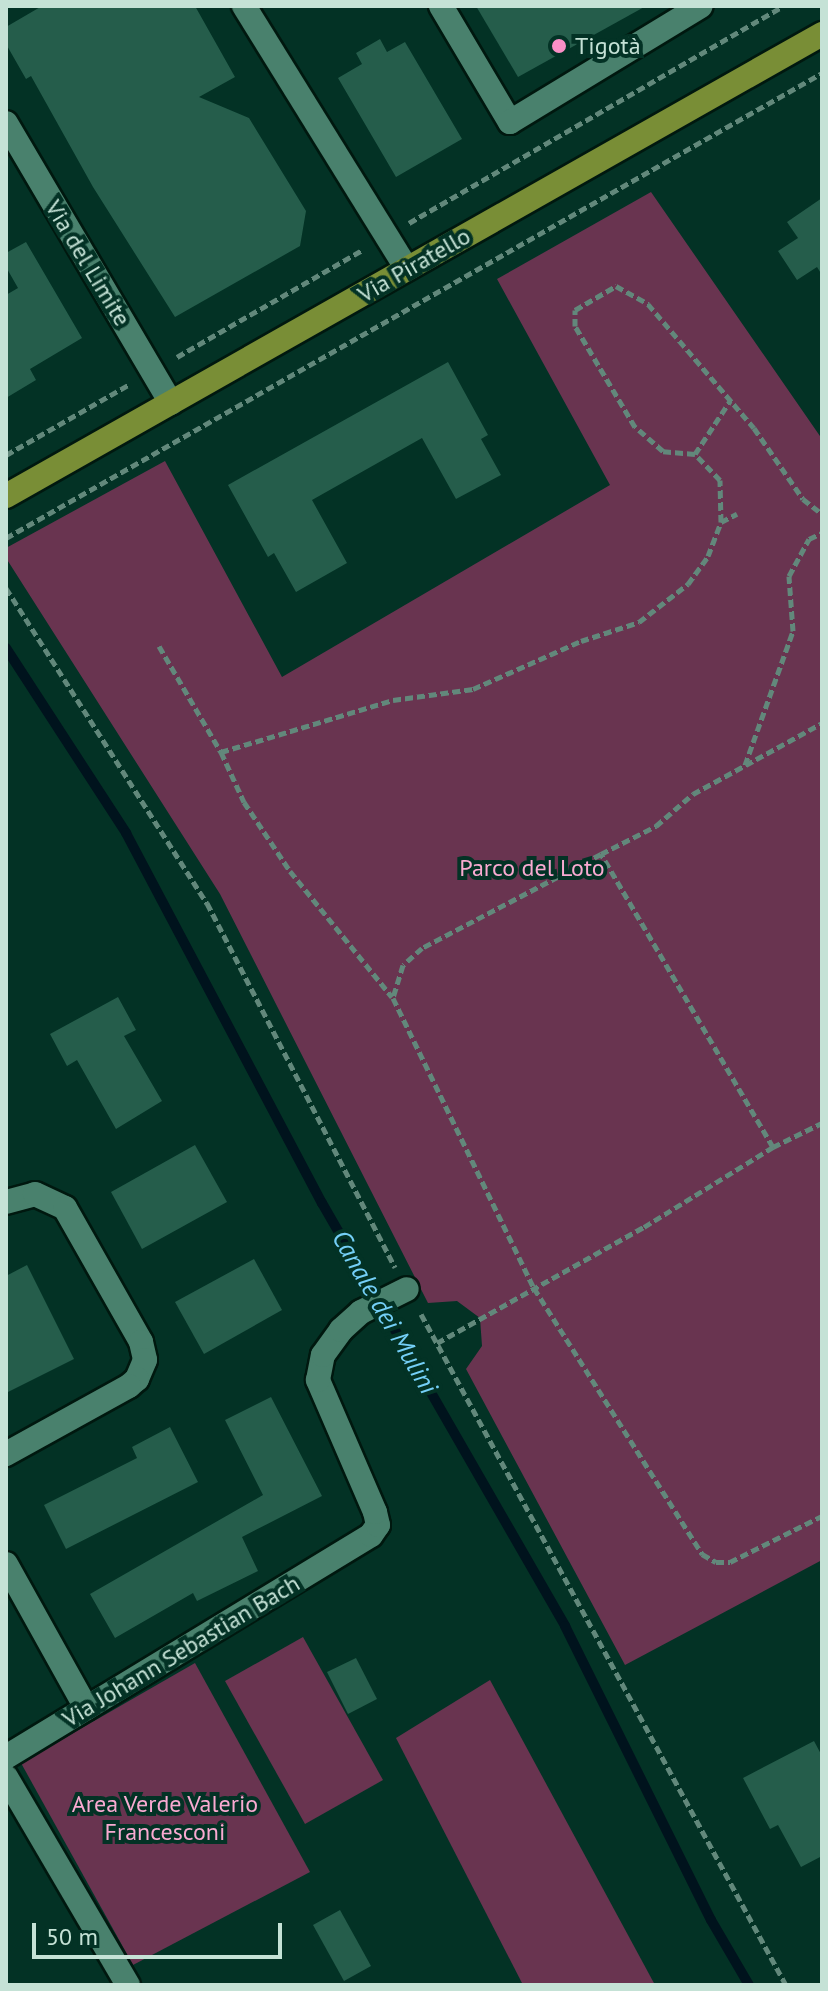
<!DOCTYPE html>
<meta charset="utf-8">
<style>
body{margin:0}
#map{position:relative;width:828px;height:1991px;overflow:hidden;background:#033225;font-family:"PT Sans",sans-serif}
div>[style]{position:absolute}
.green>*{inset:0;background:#693450}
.stream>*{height:10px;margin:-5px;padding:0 5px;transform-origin:5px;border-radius:5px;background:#00131d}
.building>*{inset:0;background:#255d4b}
.path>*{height:5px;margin-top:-2.5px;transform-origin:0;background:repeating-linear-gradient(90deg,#62887b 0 8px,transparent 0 12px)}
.roads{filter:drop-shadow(2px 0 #00180f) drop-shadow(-2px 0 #00180f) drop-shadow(0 2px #00180f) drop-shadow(0 -2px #00180f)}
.minor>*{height:24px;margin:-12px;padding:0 12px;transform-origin:12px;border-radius:12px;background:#49816d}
.major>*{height:24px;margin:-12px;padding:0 12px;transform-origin:12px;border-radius:12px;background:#798e36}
.dots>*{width:22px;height:22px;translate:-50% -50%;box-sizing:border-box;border:4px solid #033225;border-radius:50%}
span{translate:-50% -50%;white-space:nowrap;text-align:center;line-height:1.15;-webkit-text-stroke:8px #033225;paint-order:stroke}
.poi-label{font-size:24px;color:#c5e2d6}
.left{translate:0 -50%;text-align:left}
.street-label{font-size:24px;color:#c5e2d6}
.park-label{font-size:24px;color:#f9aad1}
.water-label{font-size:26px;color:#74cff7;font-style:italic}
.frame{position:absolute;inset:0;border:8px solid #c5e2d6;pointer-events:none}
.scale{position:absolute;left:32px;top:1923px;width:250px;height:36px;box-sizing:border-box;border:4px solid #c5e2d6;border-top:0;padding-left:10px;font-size:24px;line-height:28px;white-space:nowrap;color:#c5e2d6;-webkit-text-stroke:6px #033225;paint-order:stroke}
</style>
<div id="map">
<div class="green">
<i style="clip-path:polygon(651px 192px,822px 439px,822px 1560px,625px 1665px,466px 1369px,482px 1346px,480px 1318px,457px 1301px,428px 1303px,220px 894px,6px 558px,6px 548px,165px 461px,282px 677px,610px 485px,497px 279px)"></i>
<i style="clip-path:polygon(303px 1637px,383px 1780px,305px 1824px,225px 1681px)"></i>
<i style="clip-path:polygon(195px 1663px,310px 1872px,133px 1965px,21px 1763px)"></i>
<i style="clip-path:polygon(490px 1680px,655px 1985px,523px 1985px,396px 1738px)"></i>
</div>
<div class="stream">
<i style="left:6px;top:648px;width:221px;rotate:57deg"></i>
<i style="left:126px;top:833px;width:419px;rotate:62.1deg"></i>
<i style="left:322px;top:1203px;width:488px;rotate:60.1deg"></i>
<i style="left:565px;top:1626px;width:328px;rotate:63.6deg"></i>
<i style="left:711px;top:1920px;width:75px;rotate:59.7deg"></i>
</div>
<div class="building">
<i style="clip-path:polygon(42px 6px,195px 6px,235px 77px,199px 97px,249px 118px,306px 211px,300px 246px,175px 317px,93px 187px,31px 76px,26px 79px,6px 44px,6px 27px)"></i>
<i style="clip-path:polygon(476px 6px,646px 6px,518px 77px)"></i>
<i style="clip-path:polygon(380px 39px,387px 52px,405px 42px,462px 139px,396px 177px,338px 78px,362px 64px,356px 53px)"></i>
<i style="clip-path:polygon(822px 198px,822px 275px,817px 267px,797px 280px,778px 251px,798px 238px,787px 222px)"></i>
<i style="clip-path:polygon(26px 242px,82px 338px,30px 369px,36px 380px,6px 398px,6px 295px,18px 288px,6px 267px,6px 253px)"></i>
<i style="clip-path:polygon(448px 362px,488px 435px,481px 439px,501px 475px,456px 499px,422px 438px,312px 500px,347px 563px,296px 592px,274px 553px,268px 557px,228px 485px)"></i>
<i style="clip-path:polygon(118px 997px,136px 1030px,124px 1036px,162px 1101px,116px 1129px,77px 1060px,67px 1066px,50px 1034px)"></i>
<i style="clip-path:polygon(195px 1145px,227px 1202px,142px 1249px,111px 1192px)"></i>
<i style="clip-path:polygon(254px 1259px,282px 1310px,204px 1354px,175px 1302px)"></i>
<i style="clip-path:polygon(27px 1265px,74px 1359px,6px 1393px,6px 1276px)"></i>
<i style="clip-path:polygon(271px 1397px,322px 1496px,242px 1537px,258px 1571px,197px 1601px,193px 1593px,115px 1638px,90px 1594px,263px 1495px,225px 1420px)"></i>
<i style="clip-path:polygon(170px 1427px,198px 1482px,66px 1549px,44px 1505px,137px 1458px,132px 1447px)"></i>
<i style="clip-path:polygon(356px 1658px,377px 1699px,348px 1714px,327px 1672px)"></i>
<i style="clip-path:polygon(814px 1741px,822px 1756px,822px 1856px,801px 1867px,778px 1825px,770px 1829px,743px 1778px)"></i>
<i style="clip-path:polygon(340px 1910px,371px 1966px,344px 1981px,313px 1925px)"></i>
</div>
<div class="path">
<i style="left:409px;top:223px;width:432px;rotate:-30.1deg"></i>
<i style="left:177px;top:357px;width:214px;rotate:-30deg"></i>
<i style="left:695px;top:454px;width:64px;rotate:-56.6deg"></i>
<i style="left:6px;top:455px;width:143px;rotate:-29.8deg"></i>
<i style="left:721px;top:522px;width:18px;rotate:-27deg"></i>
<i style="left:6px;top:538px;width:939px;rotate:-29.68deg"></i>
<i style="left:6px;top:588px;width:374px;rotate:57.5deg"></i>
<i style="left:207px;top:903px;width:410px;rotate:62.7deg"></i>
<i style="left:159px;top:646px;width:123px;rotate:59.7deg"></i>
<i style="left:221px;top:752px;width:55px;rotate:65.3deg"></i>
<i style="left:244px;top:802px;width:83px;rotate:56.3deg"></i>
<i style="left:290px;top:871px;width:162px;rotate:51deg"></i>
<i style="left:221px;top:752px;width:180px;rotate:-16.8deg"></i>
<i style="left:393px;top:700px;width:81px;rotate:-7.8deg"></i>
<i style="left:473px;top:689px;width:118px;rotate:-24deg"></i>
<i style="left:581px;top:641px;width:61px;rotate:-18.1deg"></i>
<i style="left:639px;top:622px;width:62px;rotate:-37.8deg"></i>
<i style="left:688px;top:584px;width:34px;rotate:-54deg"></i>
<i style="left:708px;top:556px;width:36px;rotate:-69deg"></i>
<i style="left:721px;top:522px;width:42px;rotate:-91.4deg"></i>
<i style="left:720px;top:480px;width:36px;rotate:-134deg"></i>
<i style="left:695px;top:454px;width:32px;rotate:-175deg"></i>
<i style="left:663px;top:451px;width:37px;rotate:-139deg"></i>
<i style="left:635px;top:427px;width:117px;rotate:-120.7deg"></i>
<i style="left:575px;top:326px;width:16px;rotate:-90deg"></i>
<i style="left:575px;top:310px;width:48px;rotate:-30.3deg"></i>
<i style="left:616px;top:286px;width:37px;rotate:29deg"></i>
<i style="left:648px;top:304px;width:163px;rotate:49.5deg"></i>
<i style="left:754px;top:428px;width:86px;rotate:55.4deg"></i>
<i style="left:803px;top:499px;width:24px;rotate:38deg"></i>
<i style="left:745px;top:765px;width:142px;rotate:-70.3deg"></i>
<i style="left:793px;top:631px;width:55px;rotate:-94.2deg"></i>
<i style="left:789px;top:576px;width:42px;rotate:-61.6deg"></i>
<i style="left:809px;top:539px;width:14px;rotate:-25deg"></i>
<i style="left:601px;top:854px;width:202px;rotate:152.3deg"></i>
<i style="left:422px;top:948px;width:25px;rotate:138deg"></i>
<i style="left:403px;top:965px;width:34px;rotate:107deg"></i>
<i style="left:393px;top:998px;width:322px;rotate:64.1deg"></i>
<i style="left:534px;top:1288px;width:315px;rotate:57.7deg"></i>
<i style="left:702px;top:1554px;width:16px;rotate:30deg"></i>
<i style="left:716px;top:1562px;width:14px"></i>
<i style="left:730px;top:1562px;width:103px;rotate:-26.6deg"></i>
<i style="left:773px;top:1147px;width:340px;rotate:-120.4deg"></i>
<i style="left:601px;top:854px;width:62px;rotate:-27deg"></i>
<i style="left:656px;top:826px;width:49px;rotate:-40.9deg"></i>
<i style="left:693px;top:794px;width:147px;rotate:-28.8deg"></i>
<i style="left:421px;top:1314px;width:764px;rotate:61.46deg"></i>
<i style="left:437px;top:1343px;width:237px;rotate:-29.3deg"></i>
<i style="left:644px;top:1227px;width:152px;rotate:-31.8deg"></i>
<i style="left:773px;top:1147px;width:55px;rotate:-26.1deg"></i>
</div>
<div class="roads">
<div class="minor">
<i style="left:244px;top:6px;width:309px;rotate:58.2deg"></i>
<i style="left:441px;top:6px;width:135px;rotate:59.3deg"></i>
<i style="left:510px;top:122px;width:223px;rotate:-31.3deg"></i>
<i style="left:6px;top:123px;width:325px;rotate:59.5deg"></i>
<i style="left:6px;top:1202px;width:30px;rotate:-15deg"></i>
<i style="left:35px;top:1194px;width:33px;rotate:25deg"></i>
<i style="left:65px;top:1208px;width:154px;rotate:60.4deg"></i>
<i style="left:141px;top:1342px;width:18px;rotate:77deg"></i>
<i style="left:145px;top:1360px;width:21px;rotate:113deg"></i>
<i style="left:137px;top:1379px;width:11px;rotate:139deg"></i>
<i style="left:129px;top:1386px;width:141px;rotate:151.1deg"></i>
<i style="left:6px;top:1564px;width:165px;rotate:60.9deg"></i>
<i style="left:6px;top:1757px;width:427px;rotate:-31.3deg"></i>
<i style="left:371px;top:1535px;width:12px;rotate:-55deg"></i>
<i style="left:378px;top:1525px;width:13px;rotate:-103deg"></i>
<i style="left:375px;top:1512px;width:144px;rotate:-113.4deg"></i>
<i style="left:318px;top:1380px;width:25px;rotate:-79deg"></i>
<i style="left:323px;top:1355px;width:31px;rotate:-54deg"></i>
<i style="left:341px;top:1330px;width:27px;rotate:-42deg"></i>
<i style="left:361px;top:1312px;width:51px;rotate:-26.6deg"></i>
<i style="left:6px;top:1777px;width:241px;rotate:59.6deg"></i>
</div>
<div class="major">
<i style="left:6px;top:496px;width:938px;rotate:-29.52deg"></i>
</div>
</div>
<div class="dots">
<i style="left:559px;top:46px;background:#fa8fc6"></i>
</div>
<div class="poi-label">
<span class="left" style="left:575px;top:46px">Tigotà</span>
</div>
<div class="street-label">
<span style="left:88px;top:263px;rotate:59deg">Via del Limite</span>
<span style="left:414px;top:265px;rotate:-30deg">Via Piratello</span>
<span style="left:181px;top:1651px;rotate:-31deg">Via Johann Sebastian Bach</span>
</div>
<div class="park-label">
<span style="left:532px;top:868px">Parco del Loto</span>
<span style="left:165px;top:1818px">Area Verde Valerio<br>Francesconi</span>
</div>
<div class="water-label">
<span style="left:385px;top:1312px;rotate:60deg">Canale dei Mulini</span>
</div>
<div class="frame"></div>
<div class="scale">50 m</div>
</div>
